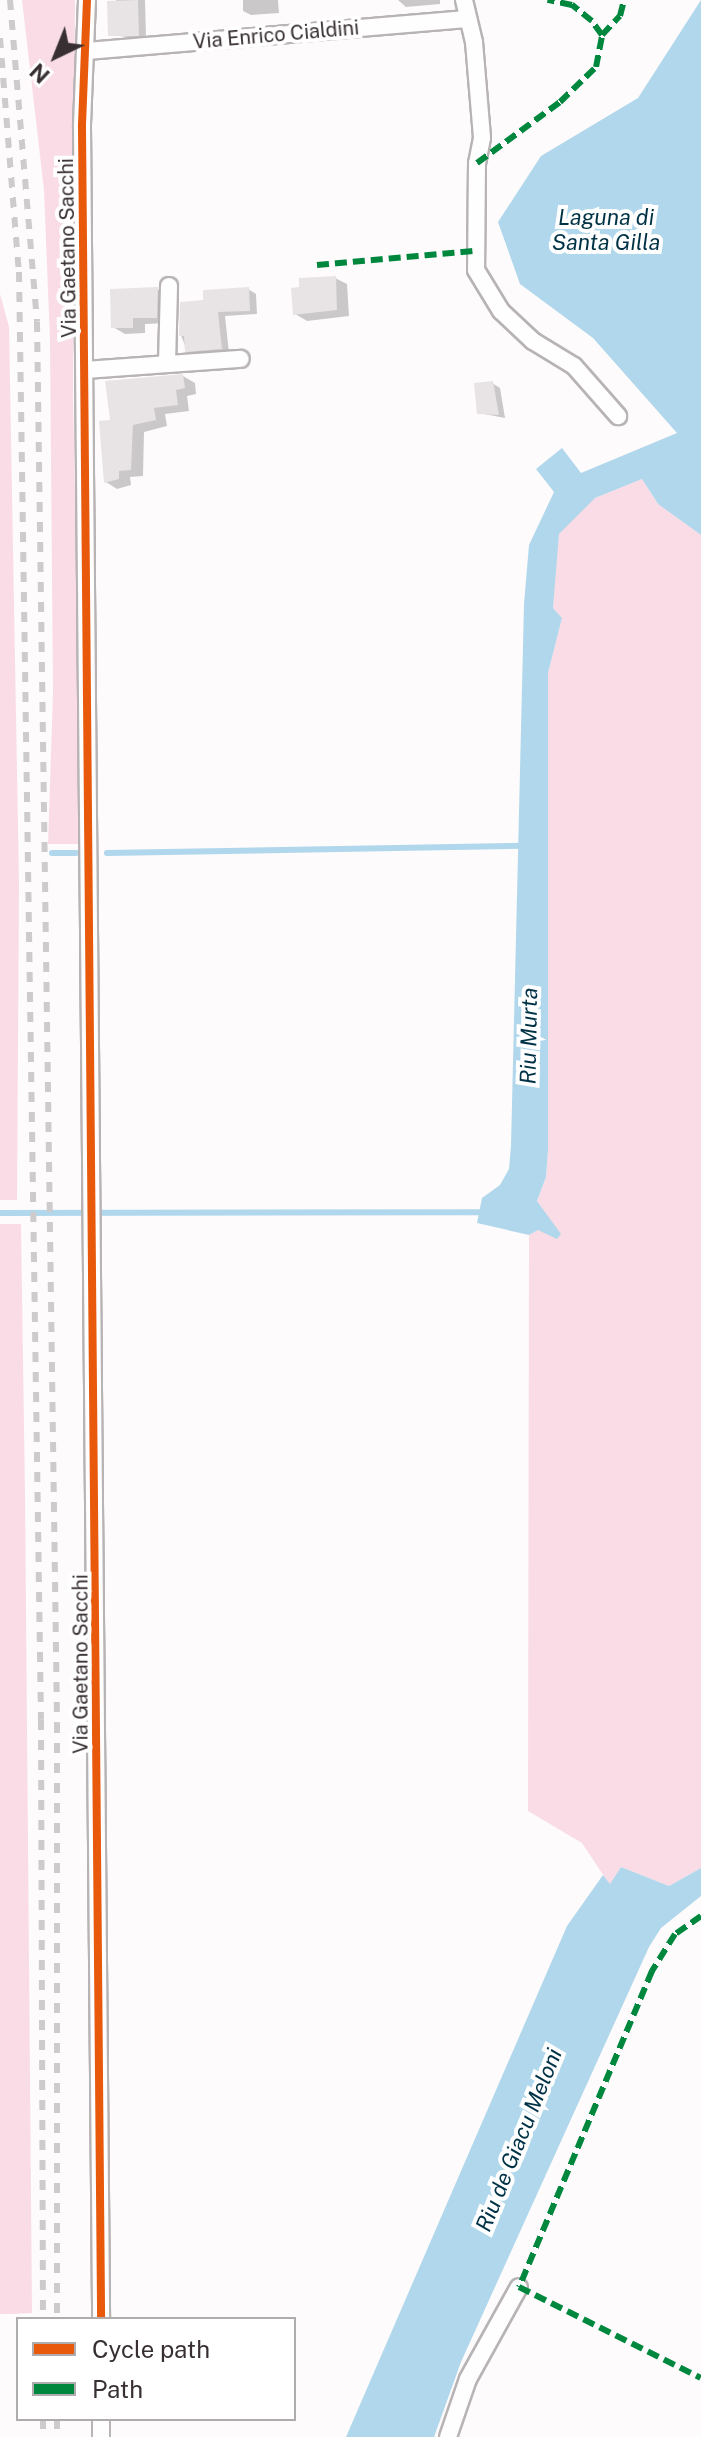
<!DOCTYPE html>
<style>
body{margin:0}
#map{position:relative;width:701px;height:2437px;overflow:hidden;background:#fdfbfc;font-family:"Public Sans",sans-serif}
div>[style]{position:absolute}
.green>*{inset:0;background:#f9dce5}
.water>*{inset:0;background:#b0d7eb}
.shadow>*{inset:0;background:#0003}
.stream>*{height:6px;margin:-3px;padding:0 3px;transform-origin:3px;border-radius:3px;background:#b0d7eb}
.building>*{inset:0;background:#e8e3e5}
.roads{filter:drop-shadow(2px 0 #b8b3b4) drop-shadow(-2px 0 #b8b3b4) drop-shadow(0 2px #b8b3b4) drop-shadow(0 -2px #b8b3b4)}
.street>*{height:16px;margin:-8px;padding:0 8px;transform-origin:8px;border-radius:8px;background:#fffeff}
.rail>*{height:6px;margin-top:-3px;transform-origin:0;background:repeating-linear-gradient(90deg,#cdcbcc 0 10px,transparent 0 20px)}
.quiet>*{height:6px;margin-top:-3px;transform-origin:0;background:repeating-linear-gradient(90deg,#00873e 0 12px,transparent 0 18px)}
.cycleway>*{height:8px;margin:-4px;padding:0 4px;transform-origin:4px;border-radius:4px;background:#e8590c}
span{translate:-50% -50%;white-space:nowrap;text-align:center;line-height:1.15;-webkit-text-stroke:8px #fff;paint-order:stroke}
.street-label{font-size:20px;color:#372f31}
.water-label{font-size:22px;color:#003246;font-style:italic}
.legend{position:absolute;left:16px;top:2317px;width:280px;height:104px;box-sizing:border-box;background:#fff;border:2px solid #afacad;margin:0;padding:10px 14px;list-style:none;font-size:24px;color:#372f31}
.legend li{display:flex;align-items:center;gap:16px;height:40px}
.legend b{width:40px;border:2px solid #afacad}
.north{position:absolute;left:16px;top:16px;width:80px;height:80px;-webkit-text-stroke:6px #fff;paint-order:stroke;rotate:223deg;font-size:22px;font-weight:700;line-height:32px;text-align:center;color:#372f31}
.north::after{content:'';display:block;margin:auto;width:28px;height:36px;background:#372f31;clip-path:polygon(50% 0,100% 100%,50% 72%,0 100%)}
</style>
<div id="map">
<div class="green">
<i style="clip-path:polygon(22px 0,75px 0,73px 398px,83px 844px,48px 844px,53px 693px,50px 340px,44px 190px)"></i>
<i style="clip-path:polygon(0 294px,9px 327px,19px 884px,17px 1200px,0 1200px)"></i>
<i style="clip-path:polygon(642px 479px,658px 504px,701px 535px,701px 1868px,669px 1886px,621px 1867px,610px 1885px,582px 1843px,528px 1811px,529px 1235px,538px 1230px,560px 1234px,537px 1201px,546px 1177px,548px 1150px,548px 673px,562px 618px,553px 608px,555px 568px,559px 534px,575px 514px,595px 498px)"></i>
<i style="clip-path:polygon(0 1224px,21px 1224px,25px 1496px,32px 2313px,10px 2314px,0 2314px)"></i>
</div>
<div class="water">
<i style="clip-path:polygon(701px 0,701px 535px,658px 504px,642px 479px,595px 498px,559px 534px,553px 608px,562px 618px,548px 673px,548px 1150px,546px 1177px,537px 1201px,561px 1234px,557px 1239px,538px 1230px,529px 1235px,477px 1223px,482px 1198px,500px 1185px,509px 1169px,511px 1146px,524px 604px,529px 545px,554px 492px,536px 469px,562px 448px,581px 473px,677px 433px,593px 338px,520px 284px,498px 222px,541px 156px,638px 98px)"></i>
<i style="clip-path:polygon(621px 1867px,669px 1886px,701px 1868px,701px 1896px,661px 1928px,649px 1947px,461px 2362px,434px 2437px,346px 2437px,567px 1926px,603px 1875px,610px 1884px)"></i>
</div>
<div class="shadow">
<i style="clip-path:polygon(116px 0,145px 0,146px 39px,110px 35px)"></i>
<i style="clip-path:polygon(243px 0,278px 0,279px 13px,251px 15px,243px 11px)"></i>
<i style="clip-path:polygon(398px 0,440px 0,440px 4px,406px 7px)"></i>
<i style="clip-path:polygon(335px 278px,347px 284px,349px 316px,307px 321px,295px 314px)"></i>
<i style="clip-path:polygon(157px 289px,169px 296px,169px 323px,145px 324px,145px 333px,125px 334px,113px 327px)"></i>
<i style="clip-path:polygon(248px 289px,256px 294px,257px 314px,225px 316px,229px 353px,195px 355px,187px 351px,181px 335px,205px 302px)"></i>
<i style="clip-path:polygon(183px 376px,195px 383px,196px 394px,187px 396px,189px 411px,165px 414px,167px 426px,144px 432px,143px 476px,130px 477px,131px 485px,117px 489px,106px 482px,112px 422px)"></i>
<i style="clip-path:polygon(492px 383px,500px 388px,505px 418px,479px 413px)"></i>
</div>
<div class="stream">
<i style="left:52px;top:853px;width:24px"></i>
<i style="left:107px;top:853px;width:417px;rotate:-1deg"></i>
<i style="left:0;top:1213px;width:484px;rotate:-0.1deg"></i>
</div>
<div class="building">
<i style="clip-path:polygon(138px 0,139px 36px,108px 36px,107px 1px)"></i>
<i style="clip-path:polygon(336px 276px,337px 310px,293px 315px,291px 288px,299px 287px,299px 278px)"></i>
<i style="clip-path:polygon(158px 287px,157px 318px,133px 318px,133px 328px,111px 328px,110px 289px)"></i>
<i style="clip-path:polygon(249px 287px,250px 311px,218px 312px,222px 349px,185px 352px,184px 336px,179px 336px,180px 302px,203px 300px,203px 290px)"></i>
<i style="clip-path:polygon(183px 374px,185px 388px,176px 390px,178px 405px,154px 408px,156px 420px,133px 425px,131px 470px,119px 471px,119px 479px,104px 483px,99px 421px,110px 420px,105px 381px)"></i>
<i style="clip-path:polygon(493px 381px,499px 415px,477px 414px,474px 383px)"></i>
</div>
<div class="roads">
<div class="street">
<i style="left:87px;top:0;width:127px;rotate:92.3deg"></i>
<i style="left:82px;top:127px;width:2192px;rotate:89.5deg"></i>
<i style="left:464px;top:0;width:43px;rotate:76.6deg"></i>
<i style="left:474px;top:42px;width:96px;rotate:85.2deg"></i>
<i style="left:482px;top:138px;width:25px;rotate:101deg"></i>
<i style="left:477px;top:163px;width:107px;rotate:90.5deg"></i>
<i style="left:476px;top:270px;width:48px;rotate:58.6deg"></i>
<i style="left:501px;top:311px;width:44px;rotate:43.2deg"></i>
<i style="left:533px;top:341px;width:48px;rotate:31.4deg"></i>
<i style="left:574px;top:366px;width:67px;rotate:48.7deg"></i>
<i style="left:86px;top:51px;width:380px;rotate:-4.8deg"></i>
<i style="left:167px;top:363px;width:77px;rotate:-88.5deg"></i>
<i style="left:86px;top:370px;width:155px;rotate:-4.1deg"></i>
<i style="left:101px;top:2437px;width:18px;rotate:-90deg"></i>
<i style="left:448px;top:2437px;width:61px;rotate:-71deg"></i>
<i style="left:468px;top:2379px;width:105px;rotate:-61deg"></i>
</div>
</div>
<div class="rail">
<i style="left:10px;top:0;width:323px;rotate:85.2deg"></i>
<i style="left:37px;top:322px;width:1401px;rotate:89.18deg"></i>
<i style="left:57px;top:1723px;width:596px;rotate:90deg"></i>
<i style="left:0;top:38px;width:235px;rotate:85.4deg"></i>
<i style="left:19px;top:272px;width:1448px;rotate:89.13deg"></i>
<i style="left:41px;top:1720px;width:599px;rotate:89.81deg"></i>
<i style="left:43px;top:2419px;width:18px;rotate:90deg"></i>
<i style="left:57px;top:2419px;width:18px;rotate:90deg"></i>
</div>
<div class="quiet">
<i style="left:602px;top:35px;width:26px;rotate:-47deg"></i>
<i style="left:620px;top:16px;width:16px;rotate:-76deg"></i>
<i style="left:477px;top:163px;width:103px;rotate:-36.3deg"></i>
<i style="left:560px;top:102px;width:50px;rotate:-44.2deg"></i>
<i style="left:596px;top:67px;width:33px;rotate:-79deg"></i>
<i style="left:602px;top:35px;width:17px;rotate:-126deg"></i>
<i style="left:592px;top:21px;width:26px;rotate:-141deg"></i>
<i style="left:572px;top:5px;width:25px;rotate:-168deg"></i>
<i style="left:317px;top:265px;width:157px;rotate:-5.1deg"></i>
<i style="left:701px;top:1916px;width:32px;rotate:145deg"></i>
<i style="left:675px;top:1934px;width:44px;rotate:121.9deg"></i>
<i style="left:652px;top:1971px;width:343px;rotate:112.8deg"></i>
<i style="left:519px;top:2287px;width:203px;rotate:26.6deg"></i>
</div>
<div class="cycleway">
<i style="left:87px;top:0;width:127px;rotate:92.3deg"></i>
<i style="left:82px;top:127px;width:2192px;rotate:89.5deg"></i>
</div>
<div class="street-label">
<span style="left:276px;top:35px;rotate:-5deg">Via Enrico Cialdini</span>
<span style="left:68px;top:248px;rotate:-91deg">Via Gaetano Sacchi</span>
<span style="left:81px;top:1664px;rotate:-90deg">Via Gaetano Sacchi</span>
</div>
<div class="water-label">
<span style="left:606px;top:230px">Laguna di<br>Santa Gilla</span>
<span style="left:529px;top:1036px;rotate:-89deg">Riu Murta</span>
<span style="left:519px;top:2140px;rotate:-68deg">Riu de Giacu Meloni</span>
</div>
<ul class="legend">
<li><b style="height:10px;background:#e8590c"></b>Cycle path</li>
<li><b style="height:10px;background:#00873e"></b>Path</li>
</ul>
<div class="north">N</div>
</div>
